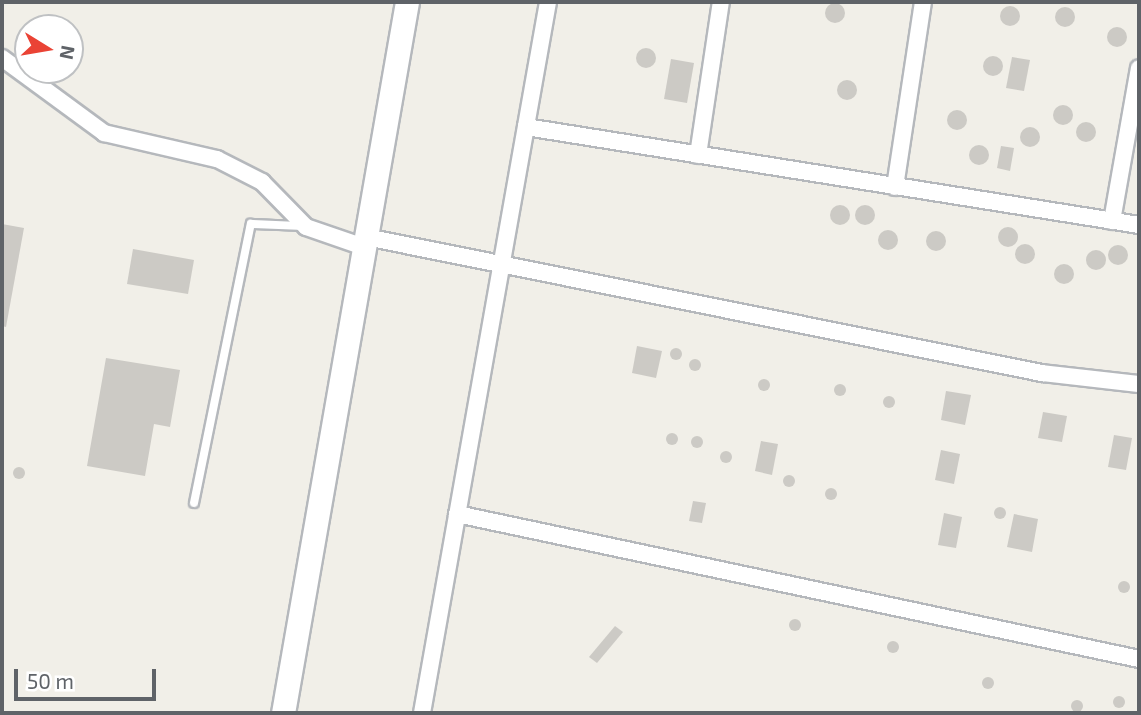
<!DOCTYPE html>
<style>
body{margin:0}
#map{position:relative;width:1141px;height:715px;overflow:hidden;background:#f1efe8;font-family:"Exo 2",sans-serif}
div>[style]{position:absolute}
.building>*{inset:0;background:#cccac5}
.round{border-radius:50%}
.roads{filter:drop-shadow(2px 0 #b5b8bc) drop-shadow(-2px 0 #b5b8bc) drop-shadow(0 2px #b5b8bc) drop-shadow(0 -2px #b5b8bc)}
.lane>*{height:8px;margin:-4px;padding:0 4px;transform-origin:4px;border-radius:4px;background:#fff}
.street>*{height:16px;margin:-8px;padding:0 8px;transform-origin:8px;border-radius:8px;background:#fff}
.secondary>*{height:23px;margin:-11.5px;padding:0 11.5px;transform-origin:11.5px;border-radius:11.5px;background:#fff}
span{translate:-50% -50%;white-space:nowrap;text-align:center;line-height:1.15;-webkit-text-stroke:5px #fff;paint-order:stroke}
.frame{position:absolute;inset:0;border:4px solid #5f6368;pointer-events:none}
.north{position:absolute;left:14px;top:14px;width:70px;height:70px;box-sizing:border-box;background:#fff;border:2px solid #bfc1c3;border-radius:50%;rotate:101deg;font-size:19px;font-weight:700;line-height:28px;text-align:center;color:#5f6368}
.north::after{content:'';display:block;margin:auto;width:24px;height:32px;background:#ea4335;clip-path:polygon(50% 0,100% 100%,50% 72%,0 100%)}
.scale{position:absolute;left:14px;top:669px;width:142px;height:32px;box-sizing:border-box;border:4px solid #5f6368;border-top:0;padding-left:9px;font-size:21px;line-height:24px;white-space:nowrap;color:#5f6368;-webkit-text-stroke:5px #fff;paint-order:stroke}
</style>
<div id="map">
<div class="building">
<i class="round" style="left:825px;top:3px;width:20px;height:20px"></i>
<i class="round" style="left:1000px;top:6px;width:20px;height:20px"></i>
<i class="round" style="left:1055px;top:7px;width:20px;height:20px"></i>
<i class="round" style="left:1107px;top:27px;width:20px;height:20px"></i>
<i class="round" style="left:636px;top:48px;width:20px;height:20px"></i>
<i class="round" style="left:983px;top:56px;width:20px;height:20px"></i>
<i style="clip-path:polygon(1012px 57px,1030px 60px,1024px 91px,1006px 88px)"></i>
<i style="clip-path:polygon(671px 59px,694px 63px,687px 103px,664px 99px)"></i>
<i class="round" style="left:837px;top:80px;width:20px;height:20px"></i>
<i class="round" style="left:1053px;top:105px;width:20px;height:20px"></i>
<i class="round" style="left:947px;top:110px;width:20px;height:20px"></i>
<i class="round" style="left:1076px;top:122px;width:20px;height:20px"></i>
<i class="round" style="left:1020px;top:127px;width:20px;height:20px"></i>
<i class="round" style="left:969px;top:145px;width:20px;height:20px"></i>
<i style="clip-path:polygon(1001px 146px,1014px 148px,1010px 171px,997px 168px)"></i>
<i class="round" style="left:830px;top:205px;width:20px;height:20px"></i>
<i class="round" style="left:855px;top:205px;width:20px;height:20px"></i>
<i style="clip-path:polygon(2px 224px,24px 228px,6px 327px,2px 326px)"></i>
<i class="round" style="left:998px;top:227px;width:20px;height:20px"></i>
<i class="round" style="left:878px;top:230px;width:20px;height:20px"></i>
<i class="round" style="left:926px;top:231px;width:20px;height:20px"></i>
<i class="round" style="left:1015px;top:244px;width:20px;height:20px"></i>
<i class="round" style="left:1108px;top:245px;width:20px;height:20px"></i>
<i style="clip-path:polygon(133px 249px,194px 260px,188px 294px,127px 284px)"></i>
<i class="round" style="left:1086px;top:250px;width:20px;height:20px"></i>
<i class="round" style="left:1054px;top:264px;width:20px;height:20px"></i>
<i style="clip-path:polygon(637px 346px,662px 351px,656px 378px,632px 373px)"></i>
<i class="round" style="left:670px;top:348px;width:12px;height:12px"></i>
<i style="clip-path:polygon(106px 358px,180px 370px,170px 427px,154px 424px,145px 476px,87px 466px)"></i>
<i class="round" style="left:689px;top:359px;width:12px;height:12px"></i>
<i class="round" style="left:758px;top:379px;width:12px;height:12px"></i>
<i class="round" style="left:834px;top:384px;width:12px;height:12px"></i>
<i style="clip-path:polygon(946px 391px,971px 395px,965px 425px,941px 420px)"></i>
<i class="round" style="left:883px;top:396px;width:12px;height:12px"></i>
<i style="clip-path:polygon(1043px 412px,1067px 416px,1062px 442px,1038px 438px)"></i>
<i class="round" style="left:666px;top:433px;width:12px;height:12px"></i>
<i style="clip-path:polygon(1114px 435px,1132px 438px,1126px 470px,1108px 467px)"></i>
<i class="round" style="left:691px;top:436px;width:12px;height:12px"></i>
<i style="clip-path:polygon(761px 441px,778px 444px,772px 475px,755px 471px)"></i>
<i style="clip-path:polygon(941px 450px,960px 454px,954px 484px,935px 480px)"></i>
<i class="round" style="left:720px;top:451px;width:12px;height:12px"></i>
<i class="round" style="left:13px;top:467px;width:12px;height:12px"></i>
<i class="round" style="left:783px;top:475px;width:12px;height:12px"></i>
<i class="round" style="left:825px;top:488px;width:12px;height:12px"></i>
<i style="clip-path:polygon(693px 501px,706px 503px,702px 523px,689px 521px)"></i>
<i class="round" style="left:994px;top:507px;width:12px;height:12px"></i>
<i style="clip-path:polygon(944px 513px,962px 517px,956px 548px,938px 545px)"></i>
<i style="clip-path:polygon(1014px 514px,1038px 519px,1032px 552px,1007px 547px)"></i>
<i class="round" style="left:1118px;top:581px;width:12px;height:12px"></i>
<i class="round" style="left:789px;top:619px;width:12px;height:12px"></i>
<i style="clip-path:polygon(615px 626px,623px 632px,597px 663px,589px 657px)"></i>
<i class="round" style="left:887px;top:641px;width:12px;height:12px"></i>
<i class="round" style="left:982px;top:677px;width:12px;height:12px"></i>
<i class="round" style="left:1113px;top:696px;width:12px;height:12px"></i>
<i class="round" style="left:1071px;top:700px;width:12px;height:12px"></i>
</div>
<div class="roads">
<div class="lane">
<i style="left:194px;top:503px;width:285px;rotate:-78.5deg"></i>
<i style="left:251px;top:224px;width:49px;rotate:2.3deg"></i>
</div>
<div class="street">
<i style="left:2px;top:58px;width:127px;rotate:36.3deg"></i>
<i style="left:104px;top:133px;width:116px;rotate:13deg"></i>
<i style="left:217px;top:159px;width:51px;rotate:27.1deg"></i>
<i style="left:262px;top:182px;width:63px;rotate:45.6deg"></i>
<i style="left:306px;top:227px;width:61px;rotate:19deg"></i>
<i style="left:526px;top:127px;width:621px;rotate:9.08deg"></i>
<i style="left:698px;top:155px;width:155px;rotate:-81.5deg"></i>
<i style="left:895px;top:187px;width:187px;rotate:-81.4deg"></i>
<i style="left:1112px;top:221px;width:155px;rotate:-80deg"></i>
<i style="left:366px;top:237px;width:690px;rotate:11.38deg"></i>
<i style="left:1042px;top:373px;width:98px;rotate:6.5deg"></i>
<i style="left:457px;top:514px;width:697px;rotate:12deg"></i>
<i style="left:422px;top:713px;width:722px;rotate:-79.95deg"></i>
</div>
<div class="secondary">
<i style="left:283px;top:713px;width:722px;rotate:-80.11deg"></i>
</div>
</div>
<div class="frame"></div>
<div class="north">N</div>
<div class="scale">50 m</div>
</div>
